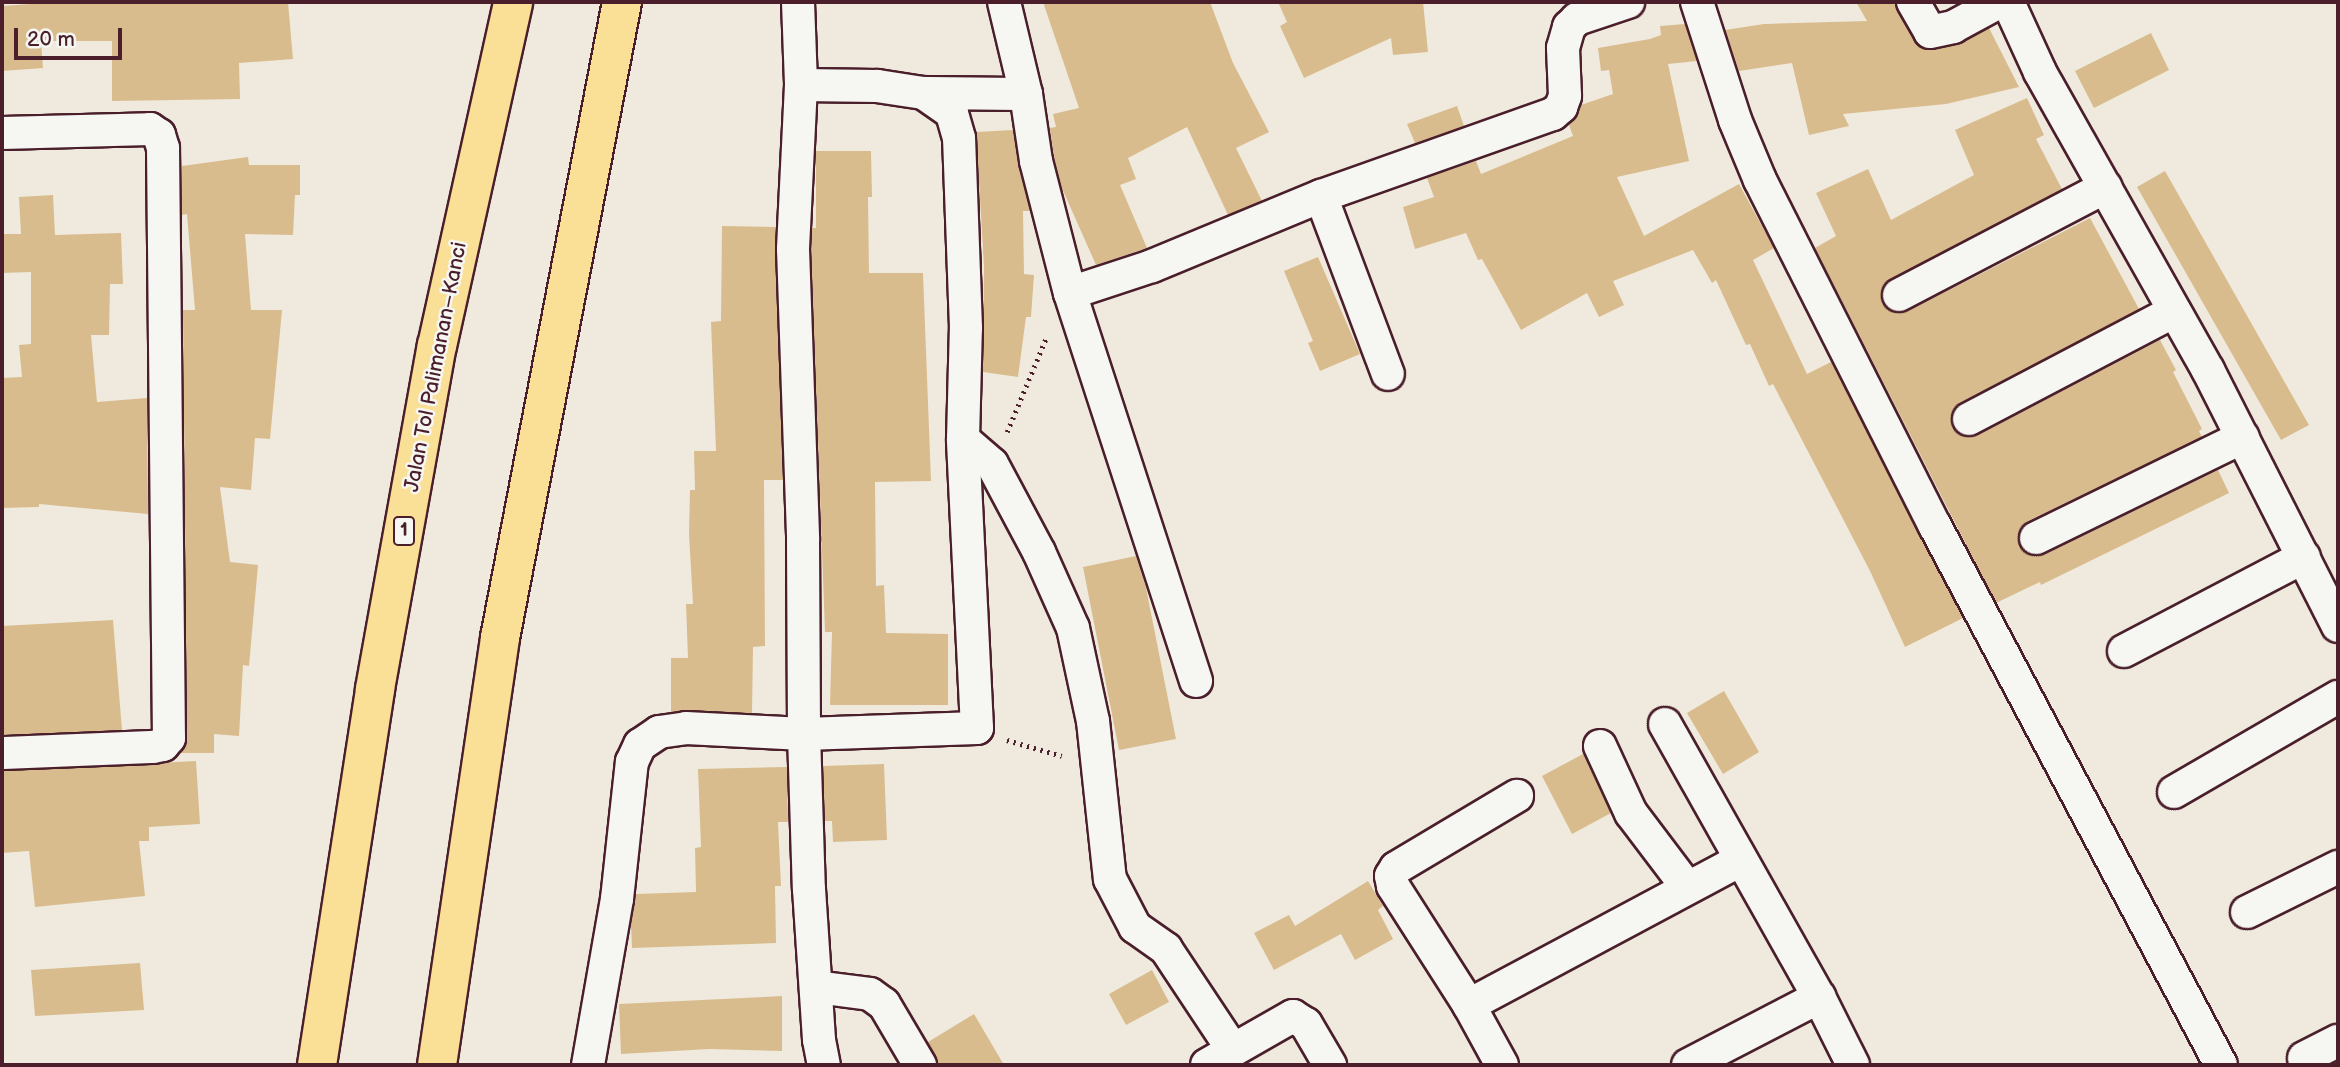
<!DOCTYPE html>
<meta charset="utf-8">
<style>
body{margin:0}
#map{position:relative;width:2340px;height:1067px;overflow:hidden;background:#f0eade;font-family:"Balsamiq Sans",sans-serif}
div>[style]{position:absolute}
.building>*{inset:0;background:#d9bc8d}
.path>*{height:4.5px;margin-top:-2.25px;transform-origin:0;background:repeating-linear-gradient(90deg,#4a1f2b 0 2px,transparent 0 7px)}
.roads{filter:drop-shadow(2px 0 #4a1f2b) drop-shadow(-2px 0 #4a1f2b) drop-shadow(0 2px #4a1f2b) drop-shadow(0 -2px #4a1f2b)}
.minor>*{height:32px;margin:-16px;padding:0 16px;transform-origin:16px;border-radius:16px;background:#f6f6f2}
.motorway>*{height:38px;margin:-19px;padding:0 19px;transform-origin:19px;border-radius:19px;background:#fadf96}
span{translate:-50% -50%;white-space:nowrap;text-align:center;line-height:1.15;-webkit-text-stroke:5px #f6f6f2;paint-order:stroke}
.shield-label span{padding:2px 5px;background:#f6f6f2;border:2px solid;border-radius:5px;-webkit-text-stroke-width:0}
.shield-label{font-size:19px;color:#4a1f2b;font-weight:700}
.street-label{font-size:21px;color:#4a1f2b}
.frame{position:absolute;inset:0;border:4px solid #4a1f2b;pointer-events:none}
.scale{position:absolute;left:14px;top:28px;width:108px;height:32px;box-sizing:border-box;border:4px solid #4a1f2b;border-top:0;padding-left:9px;font-size:21px;line-height:24px;white-space:nowrap;color:#4a1f2b;-webkit-text-stroke:5px #f6f6f2;paint-order:stroke}
</style>
<div id="map">
<div class="building">
<i style="clip-path:polygon(60px 2px,288px 2px,293px 59px,239px 63px,240px 99px,112px 101px,112px 41px,41px 41px,43px 68px,2px 71px,2px 6px)"></i>
<i style="clip-path:polygon(1043px 2px,1210px 2px,1233px 63px,1269px 132px,1236px 148px,1262px 201px,1228px 215px,1187px 127px,1128px 158px,1136px 179px,1120px 185px,1147px 248px,1096px 265px,1061px 186px,1054px 157px,1050px 128px,1056px 127px,1053px 114px,1079px 108px)"></i>
<i style="clip-path:polygon(1278px 2px,1423px 2px,1428px 52px,1393px 55px,1391px 38px,1304px 78px,1280px 26px,1287px 22px)"></i>
<i style="clip-path:polygon(1856px 2px,1895px 2px,1914px 41px,1923px 49px,1957px 45px,1989px 28px,2019px 87px,1946px 104px,1843px 114px,1849px 126px,1809px 135px,1792px 63px,1739px 71px,1725px 30px,1764px 24px,1867px 21px)"></i>
<i style="clip-path:polygon(1685px 24px,1697px 61px,1668px 64px,1689px 161px,1617px 177px,1644px 236px,1739px 184px,1774px 248px,1753px 260px,1807px 374px,1831px 362px,1963px 618px,1905px 647px,1870px 571px,1773px 384px,1769px 386px,1750px 344px,1746px 345px,1716px 280px,1712px 283px,1693px 250px,1613px 281px,1624px 305px,1599px 317px,1587px 293px,1521px 330px,1482px 259px,1478px 260px,1466px 233px,1415px 249px,1403px 207px,1434px 197px,1427px 178px,1476px 161px,1481px 174px,1573px 136px,1569px 125px,1581px 105px,1613px 94px,1609px 70px,1601px 71px,1598px 48px,1650px 39px,1661px 35px,1660px 26px)"></i>
<i style="clip-path:polygon(2151px 33px,2169px 70px,2094px 108px,2075px 71px)"></i>
<i style="clip-path:polygon(2027px 98px,2044px 135px,2036px 139px,2062px 189px,1891px 279px,1883px 286px,1882px 303px,1890px 311px,1908px 311px,2090px 218px,2139px 309px,1960px 403px,1953px 410px,1952px 427px,1960px 435px,1978px 435px,2160px 340px,2176px 370px,2173px 372px,2202px 429px,2199px 431px,2202px 437px,2028px 521px,2020px 528px,2019px 545px,2026px 554px,2044px 555px,2218px 470px,2229px 493px,2041px 585px,2040px 582px,1996px 603px,1815px 248px,1836px 236px,1816px 193px,1868px 169px,1891px 220px,1974px 175px,1955px 130px)"></i>
<i style="clip-path:polygon(1457px 106px,1464px 126px,1415px 143px,1407px 124px)"></i>
<i style="clip-path:polygon(1013px 130px,1030px 211px,1023px 211px,1024px 274px,1034px 275px,1031px 317px,1026px 317px,1018px 377px,983px 372px,984px 266px,976px 132px)"></i>
<i style="clip-path:polygon(816px 151px,871px 151px,872px 197px,868px 197px,869px 273px,923px 273px,931px 481px,875px 482px,876px 586px,884px 585px,886px 633px,948px 634px,948px 705px,830px 705px,832px 632px,825px 632px,811px 249px,812px 228px,816px 228px)"></i>
<i style="clip-path:polygon(248px 157px,249px 165px,300px 165px,300px 195px,295px 195px,293px 235px,245px 234px,251px 310px,282px 310px,270px 439px,255px 438px,251px 490px,220px 487px,230px 562px,258px 565px,249px 666px,243px 665px,239px 736px,214px 734px,214px 753px,181px 753px,187px 738px,183px 310px,195px 310px,187px 214px,182px 215px,182px 166px)"></i>
<i style="clip-path:polygon(2165px 171px,2309px 425px,2281px 440px,2137px 187px)"></i>
<i style="clip-path:polygon(53px 195px,55px 235px,121px 233px,123px 284px,110px 284px,109px 335px,91px 335px,97px 402px,147px 398px,148px 514px,39px 504px,39px 507px,2px 508px,2px 378px,22px 377px,19px 345px,31px 344px,31px 272px,2px 273px,2px 234px,21px 234px,19px 197px)"></i>
<i style="clip-path:polygon(722px 226px,776px 227px,783px 480px,764px 480px,765px 646px,753px 647px,752px 713px,671px 712px,671px 658px,688px 658px,686px 604px,693px 604px,689px 534px,690px 490px,695px 490px,694px 451px,716px 451px,711px 322px,721px 321px)"></i>
<i style="clip-path:polygon(1318px 257px,1360px 354px,1320px 371px,1308px 343px,1313px 341px,1284px 271px)"></i>
<i style="clip-path:polygon(1136px 556px,1146px 588px,1176px 739px,1119px 750px,1083px 567px)"></i>
<i style="clip-path:polygon(113px 620px,122px 730px,2px 735px,2px 626px)"></i>
<i style="clip-path:polygon(1724px 691px,1759px 752px,1723px 774px,1687px 713px)"></i>
<i style="clip-path:polygon(1583px 754px,1611px 813px,1572px 834px,1542px 776px)"></i>
<i style="clip-path:polygon(196px 761px,200px 824px,149px 827px,149px 841px,139px 841px,145px 896px,35px 907px,29px 851px,2px 853px,2px 771px)"></i>
<i style="clip-path:polygon(884px 764px,887px 840px,833px 842px,832px 821px,825px 821px,823px 766px)"></i>
<i style="clip-path:polygon(787px 767px,788px 822px,778px 822px,781px 886px,775px 886px,776px 943px,632px 948px,631px 925px,636px 894px,696px 892px,695px 848px,701px 847px,698px 769px)"></i>
<i style="clip-path:polygon(1368px 881px,1383px 906px,1378px 910px,1393px 939px,1355px 960px,1341px 934px,1274px 970px,1254px 933px,1289px 915px,1295px 926px)"></i>
<i style="clip-path:polygon(140px 963px,144px 1010px,35px 1016px,31px 970px)"></i>
<i style="clip-path:polygon(1152px 970px,1169px 1002px,1126px 1025px,1109px 994px)"></i>
<i style="clip-path:polygon(782px 996px,782px 1051px,709px 1049px,621px 1054px,619px 1004px)"></i>
<i style="clip-path:polygon(974px 1014px,1004px 1065px,938px 1065px,928px 1042px)"></i>
</div>
<div class="path">
<i style="left:1007px;top:432px;width:104px;rotate:-67.4deg"></i>
<i style="left:1007px;top:740px;width:57px;rotate:16.2deg"></i>
</div>
<div class="roads">
<div class="minor">
<i style="left:798px;top:2px;width:83px;rotate:87.9deg"></i>
<i style="left:801px;top:85px;width:164px;rotate:92.8deg"></i>
<i style="left:793px;top:249px;width:291px;rotate:88deg"></i>
<i style="left:803px;top:540px;width:194px;rotate:89.7deg"></i>
<i style="left:804px;top:734px;width:155px;rotate:88.2deg"></i>
<i style="left:809px;top:889px;width:151px;rotate:86.2deg"></i>
<i style="left:819px;top:1040px;width:25px;rotate:79deg"></i>
<i style="left:1004px;top:2px;width:95px;rotate:76.6deg"></i>
<i style="left:1026px;top:94px;width:68px;rotate:81.5deg"></i>
<i style="left:1036px;top:161px;width:136px;rotate:75.6deg"></i>
<i style="left:1070px;top:293px;width:408px;rotate:72deg"></i>
<i style="left:1697px;top:2px;width:124px;rotate:72.1deg"></i>
<i style="left:1735px;top:120px;width:65px;rotate:67.4deg"></i>
<i style="left:1760px;top:180px;width:388px;rotate:63.2deg"></i>
<i style="left:1935px;top:526px;width:610px;rotate:62.05deg"></i>
<i style="left:1913px;top:2px;width:34px;rotate:60deg"></i>
<i style="left:1930px;top:32px;width:24px;rotate:-12deg"></i>
<i style="left:1953px;top:27px;width:52px;rotate:-28.5deg"></i>
<i style="left:2008px;top:2px;width:77px;rotate:65.4deg"></i>
<i style="left:2040px;top:72px;width:342px;rotate:60.6deg"></i>
<i style="left:2208px;top:370px;width:287px;rotate:63.1deg"></i>
<i style="left:923px;top:93px;width:103px;rotate:0.6deg"></i>
<i style="left:2px;top:133px;width:148px;rotate:-1.5deg"></i>
<i style="left:150px;top:129px;width:11px;rotate:34deg"></i>
<i style="left:159px;top:135px;width:14px;rotate:73deg"></i>
<i style="left:163px;top:148px;width:590px;rotate:89.42deg"></i>
<i style="left:169px;top:738px;width:9px;rotate:131deg"></i>
<i style="left:163px;top:745px;width:10px;rotate:169deg"></i>
<i style="left:153px;top:747px;width:151px;rotate:177.7deg"></i>
<i style="left:1321px;top:196px;width:190px;rotate:69.4deg"></i>
<i style="left:1070px;top:293px;width:86px;rotate:-18.2deg"></i>
<i style="left:1152px;top:266px;width:183px;rotate:-22.5deg"></i>
<i style="left:1321px;top:196px;width:246px;rotate:-19.5deg"></i>
<i style="left:1553px;top:114px;width:11px;rotate:-41deg"></i>
<i style="left:1561px;top:107px;width:12px;rotate:-70deg"></i>
<i style="left:1565px;top:96px;width:48px;rotate:-92.4deg"></i>
<i style="left:1563px;top:48px;width:22px;rotate:-74deg"></i>
<i style="left:1569px;top:27px;width:11px;rotate:-45deg"></i>
<i style="left:1577px;top:19px;width:54px;rotate:-18.4deg"></i>
<i style="left:1899px;top:295px;width:233px;rotate:-27.6deg"></i>
<i style="left:1969px;top:419px;width:230px;rotate:-27.7deg"></i>
<i style="left:963px;top:439px;width:38px;rotate:41deg"></i>
<i style="left:992px;top:464px;width:100px;rotate:61.9deg"></i>
<i style="left:1039px;top:552px;width:83px;rotate:65.9deg"></i>
<i style="left:1073px;top:628px;width:95px;rotate:77.9deg"></i>
<i style="left:1093px;top:721px;width:159px;rotate:83.9deg"></i>
<i style="left:1110px;top:879px;width:54px;rotate:62.5deg"></i>
<i style="left:1135px;top:927px;width:38px;rotate:35deg"></i>
<i style="left:1166px;top:949px;width:121px;rotate:56.4deg"></i>
<i style="left:2036px;top:538px;width:230px;rotate:-26deg"></i>
<i style="left:2124px;top:651px;width:203px;rotate:-27.6deg"></i>
<i style="left:1665px;top:724px;width:313px;rotate:60.6deg"></i>
<i style="left:1819px;top:997px;width:76px;rotate:63.4deg"></i>
<i style="left:1600px;top:746px;width:74px;rotate:65.2deg"></i>
<i style="left:1631px;top:813px;width:93px;rotate:52.9deg"></i>
<i style="left:2174px;top:792px;width:190px;rotate:-30.1deg"></i>
<i style="left:2247px;top:912px;width:102px;rotate:-26.3deg"></i>
<i style="left:816px;top:987px;width:54px;rotate:7.4deg"></i>
<i style="left:870px;top:994px;width:17px;rotate:36deg"></i>
<i style="left:884px;top:1004px;width:71px;rotate:59.5deg"></i>
<i style="left:1469px;top:1005px;width:307px;rotate:-28.1deg"></i>
<i style="left:2304px;top:1058px;width:38px;rotate:-27deg"></i>
<i style="left:588px;top:1065px;width:169px;rotate:-80.1deg"></i>
<i style="left:617px;top:899px;width:138px;rotate:-83.8deg"></i>
<i style="left:632px;top:762px;width:19px;rotate:-65deg"></i>
<i style="left:640px;top:745px;width:23px;rotate:-34deg"></i>
<i style="left:659px;top:732px;width:27px;rotate:-8deg"></i>
<i style="left:686px;top:728px;width:118px;rotate:2.9deg"></i>
<i style="left:804px;top:734px;width:173px;rotate:-2deg"></i>
<i style="left:977px;top:728px;width:289px;rotate:-92.8deg"></i>
<i style="left:963px;top:439px;width:111px;rotate:-88.5deg"></i>
<i style="left:966px;top:328px;width:190px;rotate:-92.1deg"></i>
<i style="left:959px;top:138px;width:26px;rotate:-106deg"></i>
<i style="left:952px;top:113px;width:35px;rotate:-145deg"></i>
<i style="left:923px;top:93px;width:47px;rotate:-171.3deg"></i>
<i style="left:877px;top:86px;width:76px;rotate:-179.2deg"></i>
<i style="left:1207px;top:1065px;width:99px;rotate:-29.7deg"></i>
<i style="left:1293px;top:1016px;width:15px;rotate:32deg"></i>
<i style="left:1306px;top:1024px;width:48px;rotate:59.7deg"></i>
<i style="left:1502px;top:1065px;width:68px;rotate:-118.8deg"></i>
<i style="left:1469px;top:1005px;width:141px;rotate:-122.6deg"></i>
<i style="left:1393px;top:886px;width:10px;rotate:-101deg"></i>
<i style="left:1391px;top:876px;width:9px;rotate:-58deg"></i>
<i style="left:1396px;top:868px;width:141px;rotate:-30.8deg"></i>
<i style="left:1688px;top:1065px;width:148px;rotate:-27.4deg"></i>
</div>
<div class="motorway">
<i style="left:317px;top:1065px;width:380px;rotate:-81.2deg"></i>
<i style="left:375px;top:689px;width:349px;rotate:-79.8deg"></i>
<i style="left:437px;top:346px;width:352px;rotate:-77.5deg"></i>
<i style="left:437px;top:1065px;width:432px;rotate:-81.6deg"></i>
<i style="left:500px;top:638px;width:648px;rotate:-79.14deg"></i>
</div>
</div>
<div class="shield-label">
<span style="left:404px;top:531px">1</span>
</div>
<div class="street-label">
<span style="left:436px;top:367px;rotate:-79deg">Jalan Tol Palimanan–Kanci</span>
</div>
<div class="frame"></div>
<div class="scale">20 m</div>
</div>
